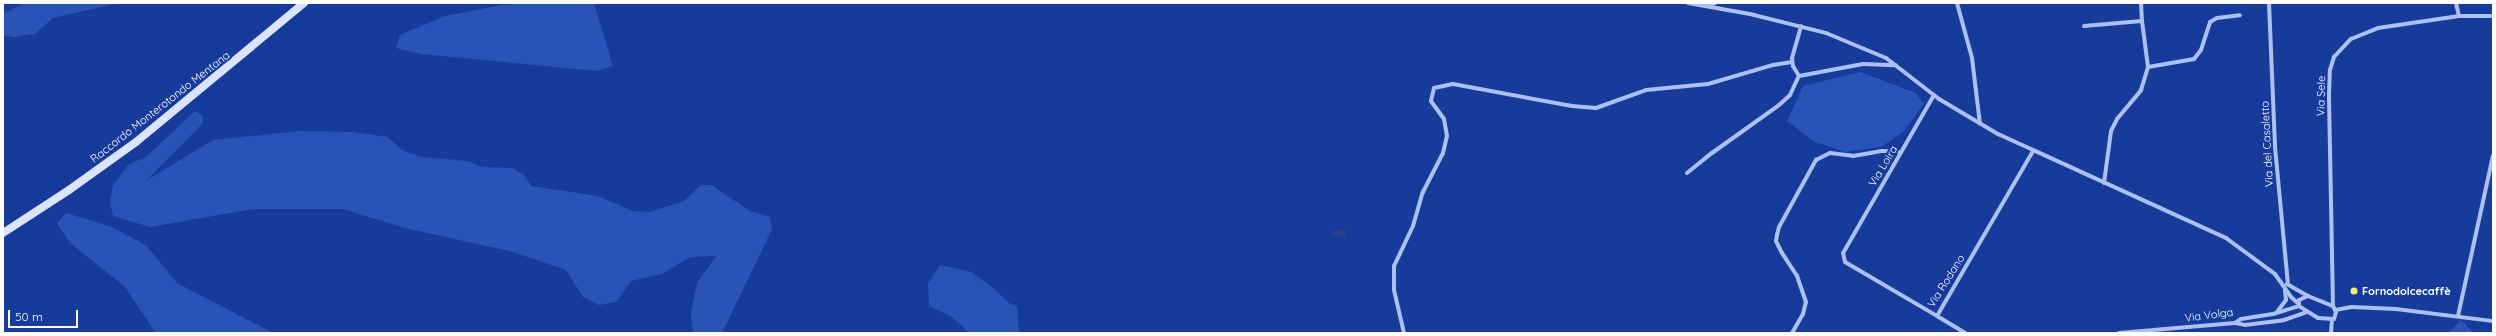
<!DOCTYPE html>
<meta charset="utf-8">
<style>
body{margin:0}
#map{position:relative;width:2496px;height:336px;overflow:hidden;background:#173b9b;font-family:Quicksand,sans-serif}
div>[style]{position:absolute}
.green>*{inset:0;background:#2a53b8}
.water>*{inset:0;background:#27418a}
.minor>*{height:4px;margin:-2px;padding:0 2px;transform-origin:2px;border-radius:2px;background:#acc0f2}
.secondary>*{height:8px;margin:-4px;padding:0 4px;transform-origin:4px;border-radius:4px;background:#dbe4fc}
.dots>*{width:11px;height:11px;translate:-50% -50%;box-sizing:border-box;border:2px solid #173b9b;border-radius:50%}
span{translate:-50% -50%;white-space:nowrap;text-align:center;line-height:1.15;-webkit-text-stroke:4px #173b9b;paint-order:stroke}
.street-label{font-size:11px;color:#fff}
.poi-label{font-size:11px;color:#fff;font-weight:700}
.left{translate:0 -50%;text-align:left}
.frame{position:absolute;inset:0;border:4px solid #fff;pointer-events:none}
.scale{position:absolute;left:8px;top:310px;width:70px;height:18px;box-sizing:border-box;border:2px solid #fff;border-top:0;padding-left:5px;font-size:12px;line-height:14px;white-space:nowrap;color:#fff;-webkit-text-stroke:3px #173b9b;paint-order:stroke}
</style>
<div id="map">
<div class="green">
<i style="clip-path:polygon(25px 3px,119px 3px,53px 18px,35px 34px,14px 37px,3px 35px,3px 14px)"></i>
<i style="clip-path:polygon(535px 3px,594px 3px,613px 66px,597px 71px,421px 54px,396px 48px,400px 35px,445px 16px,502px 5px)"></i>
<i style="clip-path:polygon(1860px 72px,1916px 93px,1924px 104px,1903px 132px,1881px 147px,1845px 152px,1813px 141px,1787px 121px,1803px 86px)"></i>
<i style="clip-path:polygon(195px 111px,203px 116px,203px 123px,147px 180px,213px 140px,299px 131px,353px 132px,388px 137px,402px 150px,421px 157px,468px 161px,482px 167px,512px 168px,524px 175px,531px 186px,598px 196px,633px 211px,650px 212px,684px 201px,701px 185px,711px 185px,750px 211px,770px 217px,772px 229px,722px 333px,693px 333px,691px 313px,697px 283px,716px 256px,690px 257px,662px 274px,631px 281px,616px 302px,599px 305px,583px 297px,566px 270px,513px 252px,405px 228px,343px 209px,253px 209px,150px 227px,113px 216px,110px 203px,113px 185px,129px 164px,146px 157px)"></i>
<i style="clip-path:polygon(66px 213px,109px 226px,146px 245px,177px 283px,273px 333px,156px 333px,124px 286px,70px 243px,57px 223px)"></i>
<i style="clip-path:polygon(940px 265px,971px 272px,991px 286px,1010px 304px,1017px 306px,1019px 333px,969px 333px,952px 317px,929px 306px,928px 283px)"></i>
<i style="clip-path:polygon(2461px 320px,2474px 333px,2448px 333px)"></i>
</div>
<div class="water">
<i style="clip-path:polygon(1334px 229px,1347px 231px,1346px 238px,1333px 236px)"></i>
</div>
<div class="minor">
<i style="left:1688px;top:3px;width:63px;rotate:10.1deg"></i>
<i style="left:1750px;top:14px;width:78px;rotate:14deg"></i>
<i style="left:1826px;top:33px;width:65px;rotate:22.6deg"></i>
<i style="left:1886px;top:58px;width:67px;rotate:37.7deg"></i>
<i style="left:1939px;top:99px;width:69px;rotate:30.7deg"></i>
<i style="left:1998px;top:134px;width:251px;rotate:24.5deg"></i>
<i style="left:2226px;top:238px;width:61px;rotate:36.3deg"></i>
<i style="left:2275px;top:274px;width:28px;rotate:55deg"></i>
<i style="left:2291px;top:297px;width:9px;rotate:41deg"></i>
<i style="left:1957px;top:3px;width:57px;rotate:74.7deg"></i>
<i style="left:1972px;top:58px;width:66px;rotate:83.1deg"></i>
<i style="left:2141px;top:3px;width:18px;rotate:87deg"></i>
<i style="left:2269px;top:3px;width:144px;rotate:87.6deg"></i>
<i style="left:2275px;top:147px;width:138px;rotate:84.6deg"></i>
<i style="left:2456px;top:3px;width:13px;rotate:77deg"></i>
<i style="left:1708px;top:6px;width:8px;rotate:-23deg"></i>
<i style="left:2084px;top:26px;width:58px;rotate:-4.9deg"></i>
<i style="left:2142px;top:21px;width:46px;rotate:82.6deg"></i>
<i style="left:1799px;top:76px;width:65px;rotate:-10.6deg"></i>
<i style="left:1863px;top:64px;width:33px;rotate:2deg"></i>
<i style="left:1799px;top:76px;width:12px;rotate:-121deg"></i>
<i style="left:1793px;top:66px;width:8px;rotate:-97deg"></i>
<i style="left:1792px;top:58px;width:33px;rotate:-74deg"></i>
<i style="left:1934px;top:95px;width:182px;rotate:119.9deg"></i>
<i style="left:1843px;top:253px;width:9px;rotate:77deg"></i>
<i style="left:1845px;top:262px;width:107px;rotate:30.4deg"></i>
<i style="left:1937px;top:316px;width:191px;rotate:-59.8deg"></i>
<i style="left:1687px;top:173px;width:32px;rotate:-39deg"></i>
<i style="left:1712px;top:153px;width:82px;rotate:-35.6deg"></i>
<i style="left:1779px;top:105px;width:15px;rotate:-42deg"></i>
<i style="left:1790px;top:95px;width:21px;rotate:-65deg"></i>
<i style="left:2104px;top:183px;width:52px;rotate:-82.3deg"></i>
<i style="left:2111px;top:131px;width:13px;rotate:-63deg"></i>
<i style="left:2117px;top:119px;width:38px;rotate:-50deg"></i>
<i style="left:2141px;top:90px;width:24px;rotate:-73deg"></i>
<i style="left:2148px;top:67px;width:47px;rotate:-9.9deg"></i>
<i style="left:2194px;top:59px;width:11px;rotate:-52deg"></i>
<i style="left:2201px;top:50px;width:29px;rotate:-72deg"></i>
<i style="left:2210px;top:22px;width:8px;rotate:-30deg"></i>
<i style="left:2217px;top:18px;width:23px;rotate:-7deg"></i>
<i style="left:2287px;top:284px;width:24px;rotate:30deg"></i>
<i style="left:2308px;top:296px;width:27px;rotate:22deg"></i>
<i style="left:2333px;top:306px;width:7px;rotate:63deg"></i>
<i style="left:2336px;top:312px;width:7px;rotate:106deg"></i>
<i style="left:2334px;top:319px;width:16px;rotate:-176deg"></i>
<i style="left:2318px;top:318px;width:22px;rotate:-148deg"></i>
<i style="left:2299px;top:306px;width:6px;rotate:-90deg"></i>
<i style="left:2299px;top:300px;width:10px;rotate:-24deg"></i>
<i style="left:2333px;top:306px;width:211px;rotate:-91.1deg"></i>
<i style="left:2329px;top:95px;width:25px;rotate:-88deg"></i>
<i style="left:2330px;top:70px;width:14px;rotate:-73deg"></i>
<i style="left:2334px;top:57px;width:25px;rotate:-47deg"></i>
<i style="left:2351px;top:39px;width:29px;rotate:-22deg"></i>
<i style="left:2378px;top:28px;width:82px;rotate:-8.4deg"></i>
<i style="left:2459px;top:16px;width:34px"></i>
<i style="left:2335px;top:310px;width:17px;rotate:-10deg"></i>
<i style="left:2352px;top:307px;width:44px;rotate:2.6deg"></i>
<i style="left:2396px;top:309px;width:98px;rotate:7.1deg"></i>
<i style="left:2277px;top:312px;width:15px;rotate:-53deg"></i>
<i style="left:2286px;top:300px;width:10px;rotate:-96deg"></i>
<i style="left:1937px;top:316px;width:33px;rotate:31deg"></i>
<i style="left:2458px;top:316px;width:164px;rotate:-77.7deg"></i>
<i style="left:2235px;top:323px;width:10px;rotate:11deg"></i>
<i style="left:2245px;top:325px;width:39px;rotate:-7deg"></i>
<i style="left:2284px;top:320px;width:24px;rotate:-19deg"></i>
<i style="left:1404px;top:333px;width:44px;rotate:-103.1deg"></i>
<i style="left:1394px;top:290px;width:24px;rotate:-90deg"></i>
<i style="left:1394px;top:266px;width:44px;rotate:-64.6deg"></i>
<i style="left:1413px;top:226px;width:35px;rotate:-74deg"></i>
<i style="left:1423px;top:192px;width:44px;rotate:-62.9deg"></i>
<i style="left:1443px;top:153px;width:17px;rotate:-77deg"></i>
<i style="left:1447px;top:136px;width:17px;rotate:-100deg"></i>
<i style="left:1444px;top:119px;width:22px;rotate:-126deg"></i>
<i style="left:1431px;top:101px;width:13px;rotate:-77deg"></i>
<i style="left:1434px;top:88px;width:19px;rotate:-12deg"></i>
<i style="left:1453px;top:84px;width:121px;rotate:10.5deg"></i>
<i style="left:1572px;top:106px;width:24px;rotate:5deg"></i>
<i style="left:1596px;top:108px;width:53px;rotate:-19.8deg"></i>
<i style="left:1646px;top:90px;width:62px;rotate:-5.5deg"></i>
<i style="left:1708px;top:84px;width:68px;rotate:-16.3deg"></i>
<i style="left:1773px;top:65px;width:19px;rotate:-9deg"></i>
<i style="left:1792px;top:333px;width:22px;rotate:-60deg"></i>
<i style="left:1803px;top:314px;width:12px;rotate:-76deg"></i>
<i style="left:1806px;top:302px;width:28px;rotate:-109deg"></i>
<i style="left:1797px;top:276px;width:27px;rotate:-123deg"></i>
<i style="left:1782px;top:253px;width:13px;rotate:-117deg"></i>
<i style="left:1776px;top:241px;width:6px;rotate:-81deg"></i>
<i style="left:1777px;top:235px;width:8px;rotate:-76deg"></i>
<i style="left:1779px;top:227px;width:77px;rotate:-61.1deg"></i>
<i style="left:1816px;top:160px;width:16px;rotate:-27deg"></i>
<i style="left:1830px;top:153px;width:23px;rotate:7deg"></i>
<i style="left:1853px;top:156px;width:29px;rotate:-10deg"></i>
<i style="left:1882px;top:151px;width:19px;rotate:3deg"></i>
<i style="left:2119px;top:333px;width:116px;rotate:-4.9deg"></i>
<i style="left:2235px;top:323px;width:7px;rotate:-34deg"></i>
<i style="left:2241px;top:319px;width:32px;rotate:-9deg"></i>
<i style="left:2273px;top:314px;width:27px;rotate:-17deg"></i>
<i style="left:2331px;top:333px;width:13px;rotate:-86deg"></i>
</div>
<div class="secondary">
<i style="left:3px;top:233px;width:79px;rotate:-33.1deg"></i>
<i style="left:69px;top:190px;width:82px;rotate:-35.6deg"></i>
<i style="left:136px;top:142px;width:218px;rotate:-39.6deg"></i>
</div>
<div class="dots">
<i style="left:2354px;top:291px;background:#ffed6d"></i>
</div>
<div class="street-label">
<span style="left:2321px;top:96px;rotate:-89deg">Via Sele</span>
<span style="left:160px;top:107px;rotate:-38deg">Raccordo Monterotondo Mentana</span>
<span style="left:2267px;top:144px;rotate:-93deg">Via del Casaletto</span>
<span style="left:1883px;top:166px;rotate:-59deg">Via Loira</span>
<span style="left:1946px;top:281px;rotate:-58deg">Via Rodano</span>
<span style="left:2209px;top:315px;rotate:-7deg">Via Volga</span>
</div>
<div class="poi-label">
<span class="left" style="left:2362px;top:291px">Fornodolcecaffè</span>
</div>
<div class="frame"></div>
<div class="scale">50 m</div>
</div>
